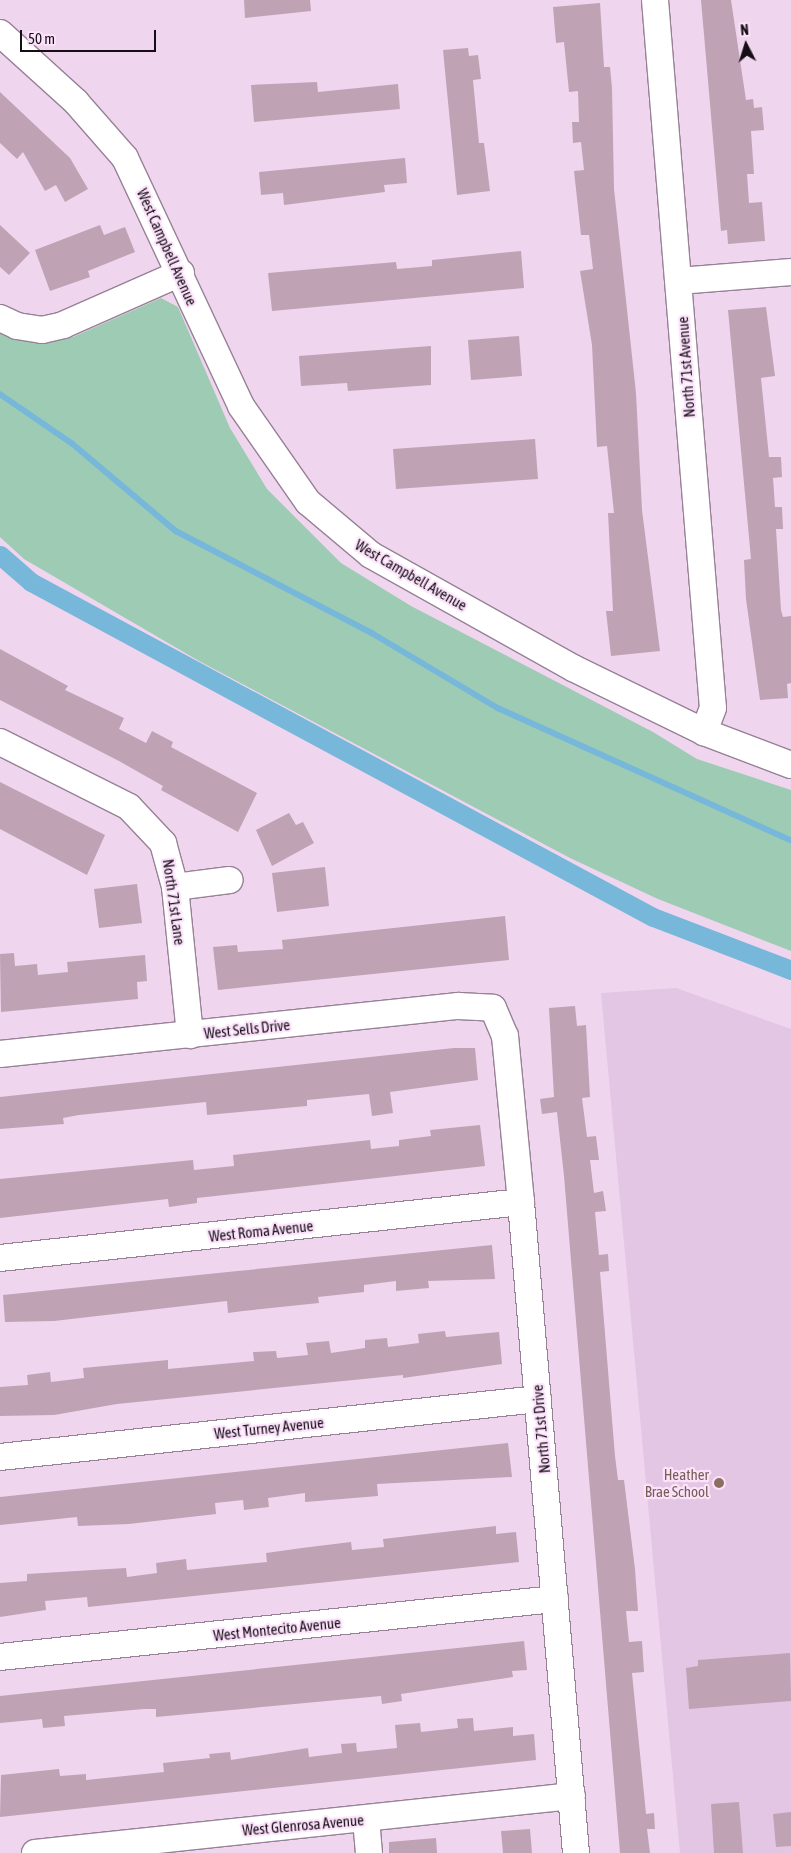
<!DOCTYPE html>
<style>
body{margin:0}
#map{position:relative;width:791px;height:1853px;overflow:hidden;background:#efd6ee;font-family:"Asap Condensed",sans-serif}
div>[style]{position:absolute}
.built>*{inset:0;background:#e3c6e3}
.green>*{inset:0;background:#9dcbb4}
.stream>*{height:5.5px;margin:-2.75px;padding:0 2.75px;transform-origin:2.75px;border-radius:2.75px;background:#77b7da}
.canal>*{height:19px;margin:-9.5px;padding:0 9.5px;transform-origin:9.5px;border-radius:9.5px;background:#77b7da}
.building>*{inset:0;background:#bfa2b4}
.roads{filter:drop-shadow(1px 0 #978196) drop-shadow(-1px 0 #978196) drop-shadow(0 1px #978196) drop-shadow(0 -1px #978196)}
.minor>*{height:26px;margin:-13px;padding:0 13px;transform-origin:13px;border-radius:13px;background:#fff}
.dots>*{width:14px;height:14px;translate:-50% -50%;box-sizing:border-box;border:2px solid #fce3fb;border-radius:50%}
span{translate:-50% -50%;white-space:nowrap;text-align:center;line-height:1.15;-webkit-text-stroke:4.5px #fce3fb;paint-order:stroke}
.street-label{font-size:15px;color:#160e16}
.education-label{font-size:15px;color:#785e54}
.right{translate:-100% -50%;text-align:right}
.north{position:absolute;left:721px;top:20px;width:50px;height:50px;-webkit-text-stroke:4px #fce3fb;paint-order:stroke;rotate:355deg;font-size:14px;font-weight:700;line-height:20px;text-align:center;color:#160e16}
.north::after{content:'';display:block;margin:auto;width:18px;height:22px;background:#160e16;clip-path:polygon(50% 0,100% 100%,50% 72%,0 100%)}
.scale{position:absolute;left:20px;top:30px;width:136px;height:22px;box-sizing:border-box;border:2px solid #160e16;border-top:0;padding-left:6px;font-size:15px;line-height:18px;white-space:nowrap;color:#160e16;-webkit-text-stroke:4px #fce3fb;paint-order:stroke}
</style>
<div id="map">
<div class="built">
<i style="clip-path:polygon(676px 988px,791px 1029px,791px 1853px,680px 1853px,601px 993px)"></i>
</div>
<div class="green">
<i style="clip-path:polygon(161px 298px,178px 307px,230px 428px,267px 489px,341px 563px,411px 606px,653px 732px,697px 759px,791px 790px,791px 951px,658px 899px,570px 858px,199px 661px,24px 559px,0 537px,0 331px,47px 341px,73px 337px)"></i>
</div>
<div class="stream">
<i style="left:0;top:394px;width:88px;rotate:34.4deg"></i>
<i style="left:73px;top:444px;width:135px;rotate:40.2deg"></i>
<i style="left:176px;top:531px;width:221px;rotate:27.5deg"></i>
<i style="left:372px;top:633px;width:147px;rotate:30.8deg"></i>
<i style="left:498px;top:708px;width:321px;rotate:24.3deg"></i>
</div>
<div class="canal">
<i style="left:0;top:555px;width:41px;rotate:41.1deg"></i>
<i style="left:31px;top:582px;width:706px;rotate:28.31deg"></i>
<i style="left:653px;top:917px;width:148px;rotate:21deg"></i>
</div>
<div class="building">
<i style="clip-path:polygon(244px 0,310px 0,311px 11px,245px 18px)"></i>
<i style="clip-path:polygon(701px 0,731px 0,746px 100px,753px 99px,754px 108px,762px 107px,764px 130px,751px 131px,754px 174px,747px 174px,749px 203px,762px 202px,765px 241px,728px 244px,727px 230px,721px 231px)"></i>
<i style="clip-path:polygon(600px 3px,604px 67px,610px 67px,612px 88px,614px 189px,636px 393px,642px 510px,660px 651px,611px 656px,606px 611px,613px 611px,608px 513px,614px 513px,607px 446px,597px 447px,592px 345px,580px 271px,593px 269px,589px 235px,581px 235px,574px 171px,584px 170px,581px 142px,573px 143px,572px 122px,579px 122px,578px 91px,569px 92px,564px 42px,556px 43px,553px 7px)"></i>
<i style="clip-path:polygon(468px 48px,469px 56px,478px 55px,481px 79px,473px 80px,479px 143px,484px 143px,490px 191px,457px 195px,443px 50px)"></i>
<i style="clip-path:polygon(317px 82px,318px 92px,398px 84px,400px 109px,254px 122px,251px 85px)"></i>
<i style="clip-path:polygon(0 92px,70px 158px,88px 189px,65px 202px,56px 185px,45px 191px,23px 152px,17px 159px,0 143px)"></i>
<i style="clip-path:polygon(405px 158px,407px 183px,384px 185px,385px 192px,284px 205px,283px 193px,261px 195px,259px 172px)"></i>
<i style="clip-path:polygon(0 225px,30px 253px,9px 275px,0 267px)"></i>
<i style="clip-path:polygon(100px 225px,104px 235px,125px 227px,135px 252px,88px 271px,90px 277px,50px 291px,35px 250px)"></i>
<i style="clip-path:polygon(521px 251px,524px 288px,272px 311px,268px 273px,396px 262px,397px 269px,432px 266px,432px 260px)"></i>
<i style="clip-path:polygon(766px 307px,775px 376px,761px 378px,769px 457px,781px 457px,782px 477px,773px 478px,775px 507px,782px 507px,783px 529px,776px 529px,781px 610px,783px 617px,791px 616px,791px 683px,787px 684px,788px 698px,760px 700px,746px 599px,744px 560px,751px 559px,728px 310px)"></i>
<i style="clip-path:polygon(519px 336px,522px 376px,471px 380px,468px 340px)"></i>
<i style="clip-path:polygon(431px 346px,431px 385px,348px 391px,347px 383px,301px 386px,299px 356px)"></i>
<i style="clip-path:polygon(535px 439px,538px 479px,396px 489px,393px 449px)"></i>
<i style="clip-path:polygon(0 649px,68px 686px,65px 690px,124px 718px,119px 729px,146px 743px,152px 731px,173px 742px,171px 747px,257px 793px,238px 832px,161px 790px,163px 786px,119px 761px,0 700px)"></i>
<i style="clip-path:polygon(0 782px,105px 835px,87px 875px,0 829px)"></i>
<i style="clip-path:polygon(289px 813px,296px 825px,303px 822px,314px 843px,272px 866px,256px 830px)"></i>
<i style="clip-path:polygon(325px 867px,329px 906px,277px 912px,272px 873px)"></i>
<i style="clip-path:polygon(137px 884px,142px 923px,99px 928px,94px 889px)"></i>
<i style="clip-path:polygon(505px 916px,509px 960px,218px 990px,213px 947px,237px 945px,238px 952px,283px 949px,282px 940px)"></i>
<i style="clip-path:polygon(14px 953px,15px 966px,37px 964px,38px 975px,68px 972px,67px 962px,145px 955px,147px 981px,137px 982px,138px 999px,1px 1012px,0 954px)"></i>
<i style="clip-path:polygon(575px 1006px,577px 1026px,586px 1025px,590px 1097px,582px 1098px,587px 1137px,596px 1136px,599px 1160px,590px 1160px,594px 1193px,603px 1191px,606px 1211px,595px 1212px,599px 1255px,608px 1254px,609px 1271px,600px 1272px,615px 1456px,618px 1480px,624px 1480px,635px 1569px,638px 1611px,626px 1611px,629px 1642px,642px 1641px,644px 1672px,632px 1673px,646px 1814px,654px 1813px,655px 1829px,647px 1829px,650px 1853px,620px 1853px,564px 1176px,557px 1112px,542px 1114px,540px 1099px,554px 1097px,549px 1008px)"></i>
<i style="clip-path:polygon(454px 1048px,475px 1048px,478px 1080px,390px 1092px,393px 1113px,372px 1116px,369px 1094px,307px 1100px,307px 1106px,207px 1115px,206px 1102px,79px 1115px,63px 1118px,64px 1124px,0 1129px,0 1097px)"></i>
<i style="clip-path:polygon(480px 1125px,485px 1166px,197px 1198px,197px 1203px,169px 1207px,168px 1199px,0 1218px,0 1179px,193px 1160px,194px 1170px,234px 1166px,233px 1155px,370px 1140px,371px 1149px,399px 1146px,399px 1140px,431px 1136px,430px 1130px)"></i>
<i style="clip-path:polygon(492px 1245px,495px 1279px,428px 1281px,429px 1288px,396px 1291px,396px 1281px,364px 1285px,364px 1292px,318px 1297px,319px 1303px,243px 1311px,228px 1313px,227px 1301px,54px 1321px,5px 1322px,3px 1295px)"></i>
<i style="clip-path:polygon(445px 1331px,446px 1337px,499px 1332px,502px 1364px,403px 1378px,403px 1375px,117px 1404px,54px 1415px,0 1416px,0 1387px,28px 1385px,27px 1375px,50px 1372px,51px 1382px,84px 1378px,83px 1368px,168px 1360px,168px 1369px,254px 1361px,253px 1352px,276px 1351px,277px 1358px,308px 1355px,306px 1343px,329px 1341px,331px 1353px,365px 1348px,365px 1340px,387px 1338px,388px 1347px,419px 1343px,418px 1334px)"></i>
<i style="clip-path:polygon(508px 1443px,512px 1477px,377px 1484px,378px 1496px,305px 1502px,305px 1493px,268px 1498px,269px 1507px,244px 1510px,243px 1500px,215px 1503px,216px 1514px,129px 1524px,78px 1526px,77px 1517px,0 1525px,0 1497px)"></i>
<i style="clip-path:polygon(496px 1526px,496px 1534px,516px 1532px,519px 1562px,88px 1607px,87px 1597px,45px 1601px,46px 1610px,0 1617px,0 1583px,27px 1581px,27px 1574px,126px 1568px,127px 1577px,157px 1573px,156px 1563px,186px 1559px,187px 1570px,267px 1562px,266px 1553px,302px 1548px,351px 1542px,352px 1550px,384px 1547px,383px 1539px)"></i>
<i style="clip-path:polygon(524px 1641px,527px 1670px,512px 1671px,513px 1677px,401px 1694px,402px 1701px,382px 1704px,381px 1696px,156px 1717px,156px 1709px,144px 1709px,64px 1716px,65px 1726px,43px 1728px,42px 1719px,0 1723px,0 1696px)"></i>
<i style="clip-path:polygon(790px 1653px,791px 1701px,689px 1709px,686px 1668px,698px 1666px,698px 1660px)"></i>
<i style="clip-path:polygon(473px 1718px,474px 1731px,513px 1727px,513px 1736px,534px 1734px,536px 1760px,0 1817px,1px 1775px,59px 1769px,60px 1776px,86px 1774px,86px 1780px,164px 1772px,163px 1763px,210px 1758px,209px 1754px,230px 1752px,231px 1760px,308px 1748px,309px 1757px,342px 1753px,341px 1744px,356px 1743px,357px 1752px,397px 1748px,395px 1725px,420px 1723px,421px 1732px,458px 1728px,457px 1719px)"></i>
<i style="clip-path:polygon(739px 1802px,743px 1853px,714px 1853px,711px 1804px)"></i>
<i style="clip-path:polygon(791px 1812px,791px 1846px,776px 1847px,773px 1814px)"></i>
<i style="clip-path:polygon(530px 1829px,532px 1853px,503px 1853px,501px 1831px)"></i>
<i style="clip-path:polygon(436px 1838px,437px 1853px,389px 1853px,389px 1842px)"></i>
</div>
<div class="roads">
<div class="minor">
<i style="left:655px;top:0;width:710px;rotate:85.32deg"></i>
<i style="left:713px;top:708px;width:26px;rotate:111deg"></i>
<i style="left:0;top:33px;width:103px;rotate:42.2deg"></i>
<i style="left:76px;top:102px;width:74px;rotate:48.8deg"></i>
<i style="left:125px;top:158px;width:274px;rotate:64.9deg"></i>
<i style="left:241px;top:406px;width:117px;rotate:55.1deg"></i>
<i style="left:308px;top:502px;width:82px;rotate:40.1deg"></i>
<i style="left:371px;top:555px;width:231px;rotate:29.2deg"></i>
<i style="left:573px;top:668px;width:146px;rotate:26deg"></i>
<i style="left:704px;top:732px;width:93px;rotate:20.8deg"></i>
<i style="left:679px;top:281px;width:112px;rotate:-4.6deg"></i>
<i style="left:0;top:318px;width:19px;rotate:25deg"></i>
<i style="left:17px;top:326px;width:25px;rotate:9deg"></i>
<i style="left:42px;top:330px;width:22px;rotate:-13deg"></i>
<i style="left:63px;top:325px;width:129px;rotate:-23.8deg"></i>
<i style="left:0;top:742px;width:144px;rotate:26.7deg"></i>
<i style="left:129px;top:807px;width:50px;rotate:46.6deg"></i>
<i style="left:163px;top:843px;width:46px;rotate:74.7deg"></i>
<i style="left:175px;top:887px;width:149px;rotate:84.2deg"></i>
<i style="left:175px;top:887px;width:55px;rotate:-7.3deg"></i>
<i style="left:0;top:1054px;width:461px;rotate:-6deg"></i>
<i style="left:458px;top:1006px;width:35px;rotate:3deg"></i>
<i style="left:493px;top:1008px;width:30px;rotate:67deg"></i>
<i style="left:505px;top:1036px;width:167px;rotate:84.5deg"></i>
<i style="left:521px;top:1202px;width:653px;rotate:85.17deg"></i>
<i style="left:0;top:1258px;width:524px;rotate:-6.13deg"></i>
<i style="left:0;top:1457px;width:541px;rotate:-6.15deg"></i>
<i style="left:0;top:1657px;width:558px;rotate:-5.97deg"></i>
<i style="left:366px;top:1819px;width:34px;rotate:85deg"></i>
<i style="left:35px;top:1853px;width:540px;rotate:-6.06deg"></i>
</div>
</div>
<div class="dots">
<i style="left:719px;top:1483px;background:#8d6e63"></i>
</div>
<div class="street-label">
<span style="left:167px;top:247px;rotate:66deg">West Campbell Avenue</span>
<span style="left:686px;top:367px;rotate:-94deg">North 71st Avenue</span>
<span style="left:411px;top:575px;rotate:30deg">West Campbell Avenue</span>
<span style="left:174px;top:902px;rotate:82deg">North 71st Lane</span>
<span style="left:247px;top:1029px;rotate:-6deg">West Sells Drive</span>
<span style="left:261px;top:1231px;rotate:-6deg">West Roma Avenue</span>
<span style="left:269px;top:1428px;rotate:-6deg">West Turney Avenue</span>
<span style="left:541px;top:1429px;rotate:-95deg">North 71st Drive</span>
<span style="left:277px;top:1629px;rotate:-6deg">West Montecito Avenue</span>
<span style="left:303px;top:1825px;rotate:-5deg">West Glenrosa Avenue</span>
</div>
<div class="education-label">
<span class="right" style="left:709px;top:1483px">Heather<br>Brae School</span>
</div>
<div class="north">N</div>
<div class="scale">50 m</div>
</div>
